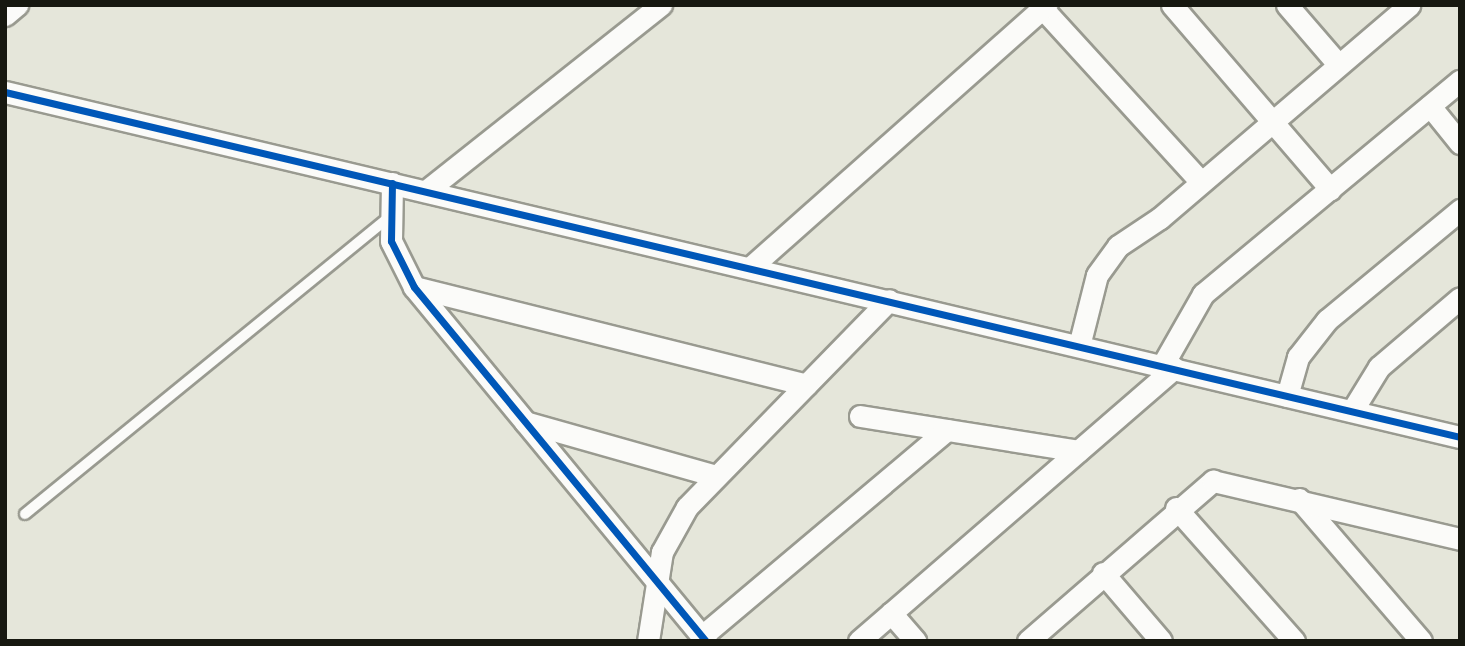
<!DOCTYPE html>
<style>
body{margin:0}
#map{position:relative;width:1465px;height:646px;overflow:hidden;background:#e5e6da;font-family:"PT Sans",sans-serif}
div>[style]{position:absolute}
.roads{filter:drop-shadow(2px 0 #999a90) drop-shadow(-2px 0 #999a90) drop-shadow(0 2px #999a90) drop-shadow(0 -2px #999a90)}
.lane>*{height:10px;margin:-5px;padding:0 5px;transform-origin:5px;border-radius:5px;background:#fbfbf9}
.street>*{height:21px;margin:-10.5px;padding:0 10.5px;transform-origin:10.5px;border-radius:10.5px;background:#fbfbf9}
.cycleway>*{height:7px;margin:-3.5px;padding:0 3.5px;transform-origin:3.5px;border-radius:3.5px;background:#0057b8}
span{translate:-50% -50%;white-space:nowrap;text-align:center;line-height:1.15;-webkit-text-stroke:6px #e9ebd5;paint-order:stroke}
.frame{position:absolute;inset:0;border:7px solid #171810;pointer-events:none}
</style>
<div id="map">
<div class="roads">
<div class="lane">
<i style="left:25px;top:514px;width:470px;rotate:-39.2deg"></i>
</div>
<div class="street">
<i style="left:1172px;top:5px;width:243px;rotate:49.3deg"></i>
<i style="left:1287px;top:5px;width:78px;rotate:49.2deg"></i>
<i style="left:1044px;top:10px;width:233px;rotate:47.6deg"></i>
<i style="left:5px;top:15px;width:16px;rotate:-40deg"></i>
<i style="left:5px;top:92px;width:1495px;rotate:13.34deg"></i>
<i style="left:1430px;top:106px;width:48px;rotate:51deg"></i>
<i style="left:392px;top:183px;width:58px;rotate:91deg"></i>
<i style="left:391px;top:241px;width:51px;rotate:63.4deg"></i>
<i style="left:414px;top:287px;width:459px;rotate:50.5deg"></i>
<i style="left:426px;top:191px;width:300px;rotate:-38.4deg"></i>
<i style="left:751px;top:267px;width:395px;rotate:-41.6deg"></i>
<i style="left:414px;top:287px;width:404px;rotate:14deg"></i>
<i style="left:1079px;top:346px;width:73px;rotate:-75.8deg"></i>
<i style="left:1097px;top:275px;width:36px;rotate:-54deg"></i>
<i style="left:1118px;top:246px;width:50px;rotate:-33.7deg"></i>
<i style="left:1160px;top:218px;width:328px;rotate:-40.5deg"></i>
<i style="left:1162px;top:366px;width:83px;rotate:-60.3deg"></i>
<i style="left:1203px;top:294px;width:334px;rotate:-39.7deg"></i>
<i style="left:1287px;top:396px;width:41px;rotate:-74.2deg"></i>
<i style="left:1298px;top:357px;width:47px;rotate:-51.9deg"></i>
<i style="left:1327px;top:320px;width:173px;rotate:-39.6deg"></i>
<i style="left:1352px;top:411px;width:52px;rotate:-58.5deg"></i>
<i style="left:1379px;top:367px;width:106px;rotate:-40.4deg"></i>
<i style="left:860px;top:416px;width:221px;rotate:9.1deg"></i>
<i style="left:525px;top:422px;width:198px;rotate:15.8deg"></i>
<i style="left:1299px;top:499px;width:187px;rotate:49.3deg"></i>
<i style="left:1176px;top:508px;width:178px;rotate:48.4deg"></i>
<i style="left:1103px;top:573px;width:89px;rotate:49.5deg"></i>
<i style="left:891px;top:613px;width:37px;rotate:49deg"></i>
<i style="left:702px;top:636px;width:320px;rotate:-40.1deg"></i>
<i style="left:648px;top:641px;width:90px;rotate:-81.1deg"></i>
<i style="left:662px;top:552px;width:51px;rotate:-60.9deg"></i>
<i style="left:687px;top:507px;width:289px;rotate:-45.7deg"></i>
<i style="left:859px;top:641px;width:417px;rotate:-40.9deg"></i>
<i style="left:1028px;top:641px;width:245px;rotate:-40.9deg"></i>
<i style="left:1213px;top:481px;width:254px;rotate:13.2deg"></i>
</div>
</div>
<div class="cycleway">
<i style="left:5px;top:92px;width:1495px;rotate:13.34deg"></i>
<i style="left:392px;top:183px;width:58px;rotate:91deg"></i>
<i style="left:391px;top:241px;width:51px;rotate:63.4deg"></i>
<i style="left:414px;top:287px;width:459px;rotate:50.5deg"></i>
</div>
<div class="frame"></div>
</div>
